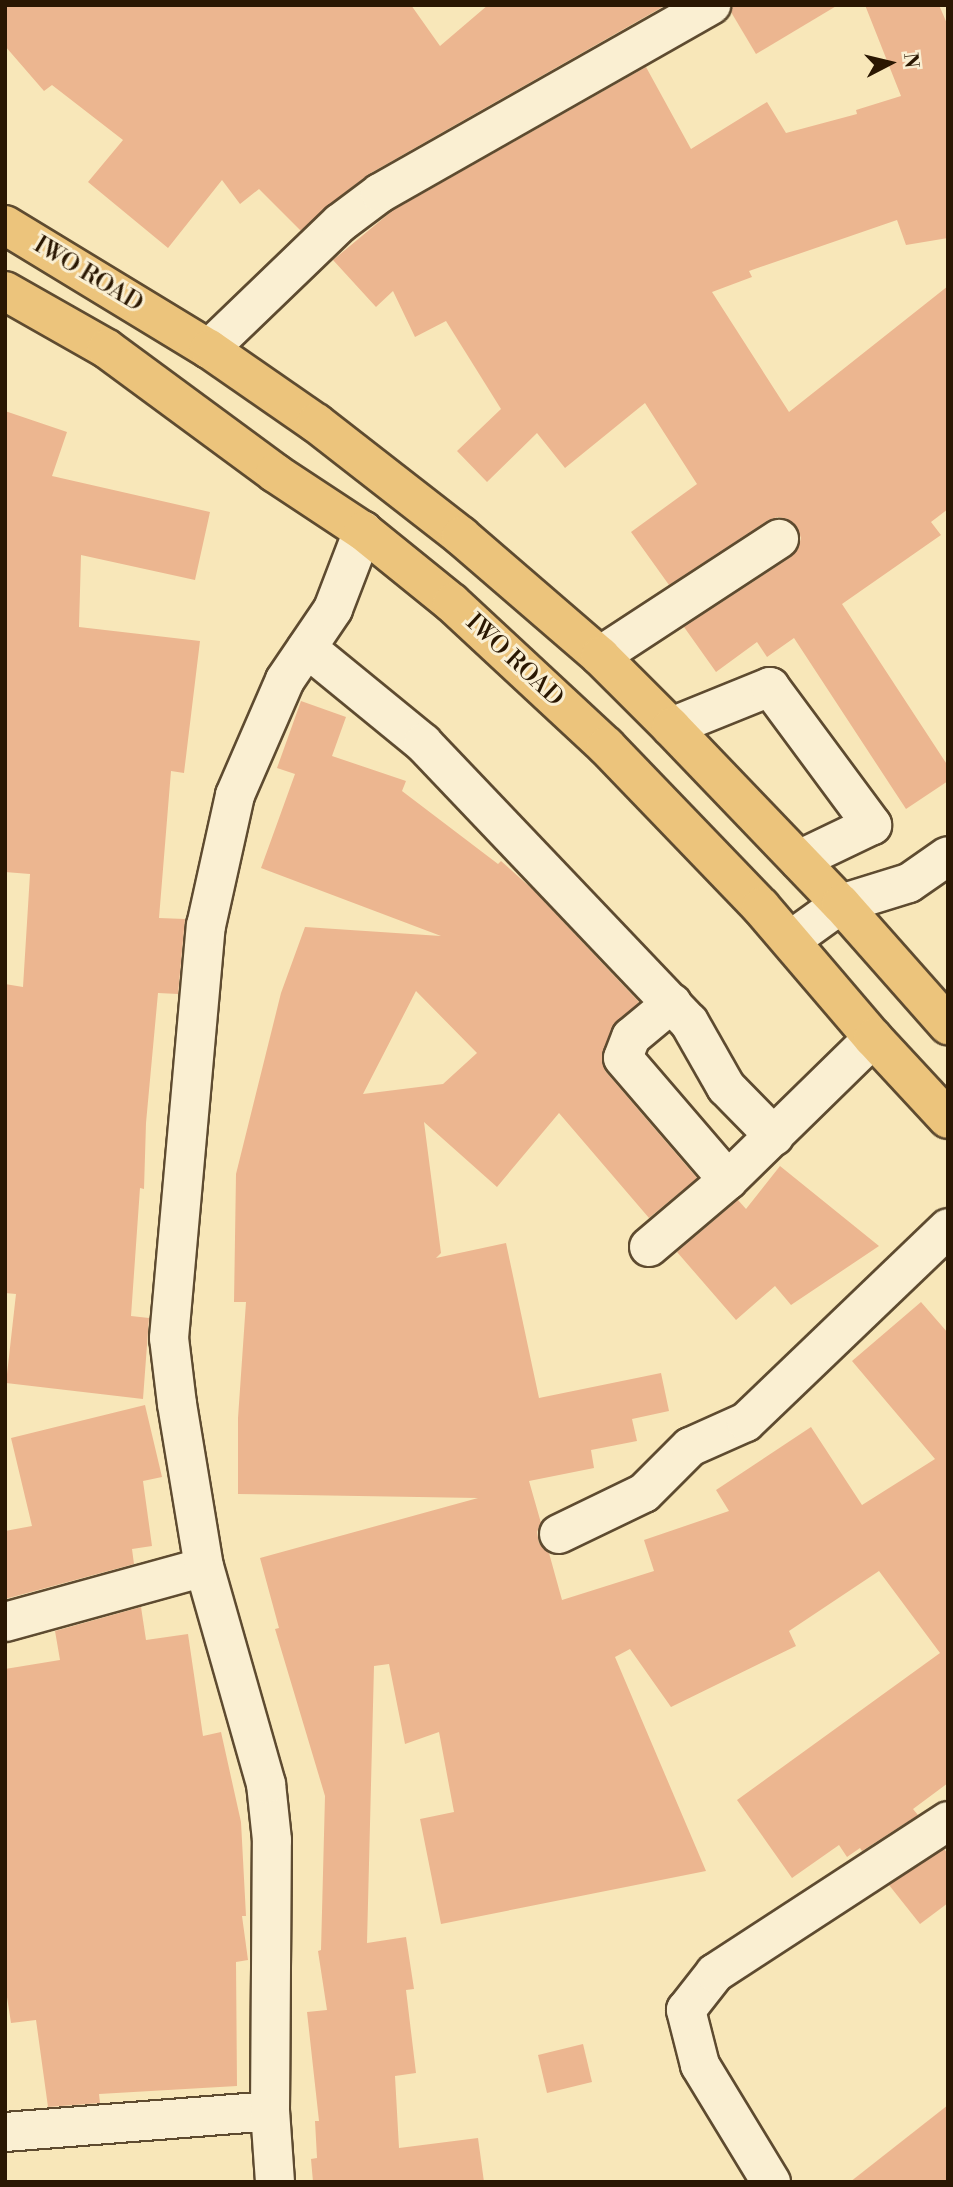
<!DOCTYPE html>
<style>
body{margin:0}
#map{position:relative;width:953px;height:2187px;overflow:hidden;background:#f8e7b9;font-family:"Libre Bodoni",serif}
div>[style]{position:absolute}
.building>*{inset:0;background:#ecb690}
.roads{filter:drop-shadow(2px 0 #5e4b30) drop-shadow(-2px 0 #5e4b30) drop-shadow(0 2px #5e4b30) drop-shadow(0 -2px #5e4b30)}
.minor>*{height:38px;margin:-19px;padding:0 19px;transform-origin:19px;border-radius:19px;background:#faefd2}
.major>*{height:38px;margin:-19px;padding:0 19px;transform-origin:19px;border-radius:19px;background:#ecc47c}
span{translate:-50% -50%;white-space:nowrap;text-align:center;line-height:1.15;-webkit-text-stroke:6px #faefd2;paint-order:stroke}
.street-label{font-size:24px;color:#2a1702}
.frame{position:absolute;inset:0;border:7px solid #2a1702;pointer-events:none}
.north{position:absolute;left:855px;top:28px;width:70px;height:70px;-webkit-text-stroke:5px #faefd2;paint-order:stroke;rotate:83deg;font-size:19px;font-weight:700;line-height:28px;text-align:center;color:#2a1702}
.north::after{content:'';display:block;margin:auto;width:24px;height:32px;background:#2a1702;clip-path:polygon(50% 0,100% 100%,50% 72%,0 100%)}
</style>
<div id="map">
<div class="building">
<i style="clip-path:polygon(5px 5px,411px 5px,440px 46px,488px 5px,666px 5px,369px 174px,327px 206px,301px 231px,259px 189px,240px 204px,222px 180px,168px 248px,88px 182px,123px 140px,52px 85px,44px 91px,5px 46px)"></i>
<i style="clip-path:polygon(733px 5px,838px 5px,756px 54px,731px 12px)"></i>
<i style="clip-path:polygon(865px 5px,939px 5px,948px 26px,948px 238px,906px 245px,897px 220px,749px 271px,752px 277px,712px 292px,789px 412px,948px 286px,948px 509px,931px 522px,941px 535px,842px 604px,948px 766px,948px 781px,906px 809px,794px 638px,767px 657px,757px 642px,716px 672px,684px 627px,791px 557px,798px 549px,801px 538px,797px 527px,788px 519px,778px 517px,768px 520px,669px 585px,631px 532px,697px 484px,645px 403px,565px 468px,537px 433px,487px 482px,457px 451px,501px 409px,446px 321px,415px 337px,393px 291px,376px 307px,333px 260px,392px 211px,646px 67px,691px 149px,767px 102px,786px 133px,857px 114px,856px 110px,901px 96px)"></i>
<i style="clip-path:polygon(5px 411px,67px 432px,52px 476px,210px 512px,195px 580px,81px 555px,79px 627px,200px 641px,184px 773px,171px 771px,159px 918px,185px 919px,178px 994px,158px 993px,146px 1123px,144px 1189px,140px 1188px,131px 1316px,149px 1318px,143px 1399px,6px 1383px,16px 1294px,5px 1293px,5px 984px,23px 987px,30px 874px,5px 872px)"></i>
<i style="clip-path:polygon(evenodd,301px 701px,346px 717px,332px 756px,406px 781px,402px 791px,498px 864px,501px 861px,531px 888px,639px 1002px,611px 1029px,602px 1062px,606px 1072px,697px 1178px,649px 1218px,559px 1113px,497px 1187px,424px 1122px,441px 1253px,436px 1258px,506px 1243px,539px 1398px,661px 1373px,669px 1411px,632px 1419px,637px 1441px,591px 1450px,594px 1468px,529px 1481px,541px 1523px,537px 1532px,539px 1543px,549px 1553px,562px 1600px,654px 1571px,644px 1540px,729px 1511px,716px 1490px,811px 1427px,862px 1505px,935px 1459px,852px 1361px,921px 1302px,948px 1333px,948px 1783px,913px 1809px,918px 1815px,862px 1851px,860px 1848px,847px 1857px,839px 1845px,792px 1878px,737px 1800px,940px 1653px,879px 1571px,789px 1631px,796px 1646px,671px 1707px,630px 1649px,615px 1657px,706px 1871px,441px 1924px,420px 1819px,454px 1812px,439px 1732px,405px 1744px,389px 1664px,374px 1666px,367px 1943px,406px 1937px,414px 1989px,406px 1990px,416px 2073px,395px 2076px,399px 2148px,478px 2138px,484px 2182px,313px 2182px,311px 2159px,317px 2158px,315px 2121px,319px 2121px,307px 2012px,327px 2010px,318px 1951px,321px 1950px,325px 1796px,275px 1629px,279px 1628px,260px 1558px,478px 1498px,238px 1494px,238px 1418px,246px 1302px,234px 1302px,236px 1174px,281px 993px,305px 927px,441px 936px,261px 868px,295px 774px,277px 768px,301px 701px,416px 991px,477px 1053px,443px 1084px,363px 1094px,416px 991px)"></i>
<i style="clip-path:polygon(780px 1166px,879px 1246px,791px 1305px,775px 1286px,736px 1320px,677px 1252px,738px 1200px,746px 1209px)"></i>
<i style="clip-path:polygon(145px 1405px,162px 1477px,143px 1481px,152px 1546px,132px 1549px,134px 1564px,5px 1599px,5px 1531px,32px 1526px,11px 1438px)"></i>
<i style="clip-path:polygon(141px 1607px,146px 1640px,188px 1634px,203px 1736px,221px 1732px,241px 1822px,246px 1916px,242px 1916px,248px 1960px,236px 1962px,237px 2086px,99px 2094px,100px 2103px,48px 2107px,36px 2020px,11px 2023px,5px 1984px,5px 1669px,60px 1660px,55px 1631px)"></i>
<i style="clip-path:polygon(944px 1849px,948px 1854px,948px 1903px,920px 1924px,889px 1885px)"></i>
<i style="clip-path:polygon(583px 2044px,592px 2082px,547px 2093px,538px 2055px)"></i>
<i style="clip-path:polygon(948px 2105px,948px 2182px,850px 2182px)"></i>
</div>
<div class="roads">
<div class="minor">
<i style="left:209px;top:349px;width:182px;rotate:-43.9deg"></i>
<i style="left:340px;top:223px;width:50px;rotate:-36.9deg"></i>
<i style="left:380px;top:193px;width:381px;rotate:-29.6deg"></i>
<i style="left:307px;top:648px;width:150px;rotate:39.3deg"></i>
<i style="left:423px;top:743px;width:385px;rotate:46.4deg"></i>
<i style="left:689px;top:1022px;width:75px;rotate:60.4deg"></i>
<i style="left:726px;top:1087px;width:69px;rotate:45.6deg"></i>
<i style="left:600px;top:656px;width:214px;rotate:-33.2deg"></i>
<i style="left:671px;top:727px;width:107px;rotate:-22deg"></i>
<i style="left:770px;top:687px;width:172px;rotate:53.5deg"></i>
<i style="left:872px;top:825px;width:81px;rotate:154.4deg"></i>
<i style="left:791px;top:940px;width:62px;rotate:-35.8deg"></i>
<i style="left:841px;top:904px;width:71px;rotate:-17.2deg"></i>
<i style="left:909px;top:883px;width:47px;rotate:-34.7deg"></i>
<i style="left:672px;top:1003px;width:53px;rotate:140.3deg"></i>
<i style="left:631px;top:1037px;width:22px;rotate:111deg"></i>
<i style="left:623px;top:1058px;width:161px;rotate:49.3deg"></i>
<i style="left:649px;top:1247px;width:104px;rotate:-40.3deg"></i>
<i style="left:728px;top:1180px;width:203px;rotate:-44.4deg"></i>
<i style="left:559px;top:1534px;width:94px;rotate:-25.8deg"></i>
<i style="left:644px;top:1493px;width:65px;rotate:-45deg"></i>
<i style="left:690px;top:1447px;width:61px;rotate:-24.1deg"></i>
<i style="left:746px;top:1422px;width:280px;rotate:-43.8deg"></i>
<i style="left:5px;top:1622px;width:206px;rotate:-15.4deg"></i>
<i style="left:5px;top:2132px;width:266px;rotate:-4.5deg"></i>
<i style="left:275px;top:2182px;width:71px;rotate:-94deg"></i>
<i style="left:270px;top:2111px;width:271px;rotate:-89.6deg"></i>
<i style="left:272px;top:1840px;width:56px;rotate:-96.1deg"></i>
<i style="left:266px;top:1784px;width:226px;rotate:-105.9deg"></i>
<i style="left:204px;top:1567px;width:165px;rotate:-99.4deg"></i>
<i style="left:177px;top:1404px;width:66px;rotate:-96.9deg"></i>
<i style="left:169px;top:1338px;width:414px;rotate:-84.9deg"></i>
<i style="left:206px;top:926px;width:134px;rotate:-77.5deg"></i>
<i style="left:235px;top:795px;width:125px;rotate:-66.5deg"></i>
<i style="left:285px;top:680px;width:86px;rotate:-55.9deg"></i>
<i style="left:333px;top:609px;width:84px;rotate:-69deg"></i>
<i style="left:771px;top:2182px;width:137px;rotate:-121.3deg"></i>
<i style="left:700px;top:2065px;width:57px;rotate:-104.3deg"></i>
<i style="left:686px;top:2010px;width:47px;rotate:-51.9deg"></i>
<i style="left:715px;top:1973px;width:278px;rotate:-33.1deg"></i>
</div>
<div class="major">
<i style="left:5px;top:225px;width:239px;rotate:31.3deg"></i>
<i style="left:209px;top:349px;width:130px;rotate:34.7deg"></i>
<i style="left:316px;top:423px;width:184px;rotate:37.9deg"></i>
<i style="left:461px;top:536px;width:184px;rotate:40.8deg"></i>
<i style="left:600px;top:656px;width:100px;rotate:45deg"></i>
<i style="left:671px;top:727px;width:245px;rotate:46.2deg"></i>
<i style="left:841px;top:904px;width:162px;rotate:48.5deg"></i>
<i style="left:5px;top:291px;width:117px;rotate:29.6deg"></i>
<i style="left:107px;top:349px;width:209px;rotate:36.4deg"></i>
<i style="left:275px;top:473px;width:105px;rotate:33.4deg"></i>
<i style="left:363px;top:531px;width:114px;rotate:39deg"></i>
<i style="left:452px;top:603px;width:210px;rotate:42.9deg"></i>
<i style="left:606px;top:746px;width:223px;rotate:46.1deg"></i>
<i style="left:761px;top:907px;width:172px;rotate:49.5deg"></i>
<i style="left:873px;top:1038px;width:110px;rotate:47.2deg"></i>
</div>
</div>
<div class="street-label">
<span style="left:88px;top:275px;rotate:31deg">IWO ROAD</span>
<span style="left:514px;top:661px;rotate:43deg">IWO ROAD</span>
</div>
<div class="frame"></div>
<div class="north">N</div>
</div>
